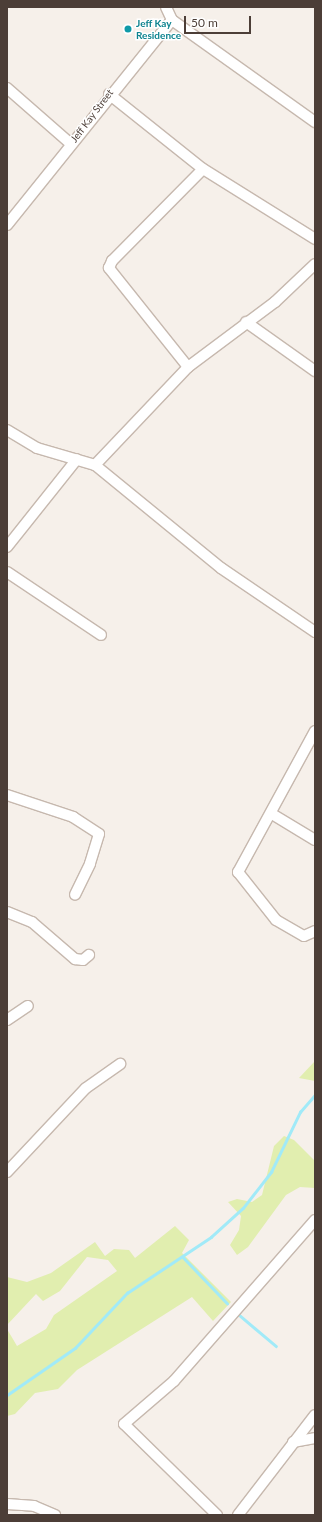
<!DOCTYPE html>
<style>
body{margin:0}
#map{position:relative;width:322px;height:1522px;overflow:hidden;background:#f6f0ea;font-family:Lato,sans-serif}
div>[style]{position:absolute}
.green>*{inset:0;background:#e1eeaf}
.stream>*{height:2.5px;margin:-1.25px;padding:0 1.25px;transform-origin:1.25px;border-radius:1.25px;background:#a1eaf8}
.roads{filter:drop-shadow(1px 0 #c6b8ae) drop-shadow(-1px 0 #c6b8ae) drop-shadow(0 1px #c6b8ae) drop-shadow(0 -1px #c6b8ae)}
.minor>*{height:10px;margin:-5px;padding:0 5px;transform-origin:5px;border-radius:5px;background:#fff}
.dots>*{width:11px;height:11px;translate:-50% -50%;box-sizing:border-box;border:2px solid #fff;border-radius:50%}
span{translate:-50% -50%;white-space:nowrap;text-align:center;line-height:1.15;-webkit-text-stroke:3px #fff;paint-order:stroke}
.culture-label{font-size:10px;color:#0d838f;font-weight:700}
.left{translate:0 -50%;text-align:left}
.street-label{font-size:10px;color:#4c3e37}
.frame{position:absolute;inset:0;border:8px solid #4c3e37;pointer-events:none}
.scale{position:absolute;left:184px;top:16px;width:67px;height:18px;box-sizing:border-box;border:2px solid #4c3e37;border-top:0;padding-left:5px;font-size:12px;line-height:14px;white-space:nowrap;color:#4c3e37;-webkit-text-stroke:3px #fff;paint-order:stroke}
</style>
<div id="map">
<div class="green">
<i style="clip-path:polygon(315px 1061px,315px 1081px,299px 1078px)"></i>
<i style="clip-path:polygon(284px 1136px,294px 1140px,315px 1161px,315px 1188px,300px 1187px,286px 1195px,248px 1247px,237px 1255px,230px 1245px,239px 1230px,241px 1216px,228px 1202px,237px 1199px,252px 1202px,262px 1195px,274px 1146px)"></i>
<i style="clip-path:polygon(175px 1226px,189px 1240px,182px 1253px,231px 1302px,213px 1321px,192px 1297px,77px 1370px,58px 1389px,35px 1393px,15px 1414px,7px 1416px,7px 1329px,17px 1346px,46px 1329px,54px 1315px,117px 1271px,108px 1260px,87px 1257px,60px 1291px,43px 1301px,36px 1294px,7px 1325px,7px 1277px,27px 1282px,51px 1273px,95px 1242px,105px 1256px,114px 1249px,129px 1250px,135px 1258px)"></i>
</div>
<div class="stream">
<i style="left:183px;top:1257px;width:64px;rotate:46.3deg"></i>
<i style="left:237px;top:1313px;width:51px;rotate:40.2deg"></i>
<i style="left:7px;top:1395px;width:83px;rotate:-34.7deg"></i>
<i style="left:75px;top:1348px;width:76px;rotate:-46.6deg"></i>
<i style="left:127px;top:1293px;width:101px;rotate:-33.7deg"></i>
<i style="left:211px;top:1237px;width:43px;rotate:-42.2deg"></i>
<i style="left:243px;top:1208px;width:46px;rotate:-52.1deg"></i>
<i style="left:271px;top:1172px;width:67px;rotate:-64.2deg"></i>
<i style="left:300px;top:1112px;width:23px;rotate:-49deg"></i>
</div>
<div class="roads">
<div class="minor">
<i style="left:172px;top:20px;width:176px;rotate:35.5deg"></i>
<i style="left:7px;top:88px;width:85px;rotate:41.2deg"></i>
<i style="left:109px;top:94px;width:120px;rotate:38.6deg"></i>
<i style="left:203px;top:169px;width:132px;rotate:32deg"></i>
<i style="left:7px;top:225px;width:263px;rotate:-51.2deg"></i>
<i style="left:172px;top:20px;width:14px;rotate:-115deg"></i>
<i style="left:246px;top:322px;width:85px;rotate:35.4deg"></i>
<i style="left:188px;top:367px;width:127px;rotate:-128.6deg"></i>
<i style="left:109px;top:268px;width:8px;rotate:-67deg"></i>
<i style="left:112px;top:261px;width:129px;rotate:-45.3deg"></i>
<i style="left:7px;top:430px;width:35px;rotate:31deg"></i>
<i style="left:37px;top:448px;width:60px;rotate:16.3deg"></i>
<i style="left:95px;top:465px;width:135px;rotate:-46.5deg"></i>
<i style="left:188px;top:367px;width:109px;rotate:-36.8deg"></i>
<i style="left:275px;top:302px;width:55px;rotate:-43.5deg"></i>
<i style="left:95px;top:465px;width:163px;rotate:39.3deg"></i>
<i style="left:221px;top:568px;width:114px;rotate:34.2deg"></i>
<i style="left:7px;top:547px;width:112px;rotate:-51.5deg"></i>
<i style="left:7px;top:572px;width:113px;rotate:33.8deg"></i>
<i style="left:315px;top:731px;width:161px;rotate:118.6deg"></i>
<i style="left:238px;top:872px;width:61px;rotate:51.6deg"></i>
<i style="left:276px;top:920px;width:32px;rotate:30deg"></i>
<i style="left:304px;top:936px;width:12px;rotate:-24deg"></i>
<i style="left:7px;top:795px;width:70px;rotate:18.4deg"></i>
<i style="left:73px;top:817px;width:31px;rotate:33deg"></i>
<i style="left:99px;top:834px;width:31px;rotate:107deg"></i>
<i style="left:90px;top:864px;width:34px;rotate:116deg"></i>
<i style="left:272px;top:814px;width:50px;rotate:31.2deg"></i>
<i style="left:7px;top:912px;width:27px;rotate:22deg"></i>
<i style="left:32px;top:922px;width:57px;rotate:40.7deg"></i>
<i style="left:75px;top:959px;width:8px;rotate:7deg"></i>
<i style="left:83px;top:960px;width:8px;rotate:-40deg"></i>
<i style="left:7px;top:1020px;width:25px;rotate:-34deg"></i>
<i style="left:7px;top:1172px;width:115px;rotate:-46.8deg"></i>
<i style="left:86px;top:1088px;width:42px;rotate:-35.2deg"></i>
<i style="left:293px;top:1442px;width:22px;rotate:-10deg"></i>
<i style="left:7px;top:1504px;width:27px;rotate:4deg"></i>
<i style="left:34px;top:1506px;width:23px;rotate:23deg"></i>
<i style="left:217px;top:1515px;width:130px;rotate:-135.6deg"></i>
<i style="left:124px;top:1424px;width:66px;rotate:-40.7deg"></i>
<i style="left:174px;top:1381px;width:214px;rotate:-48.8deg"></i>
<i style="left:238px;top:1515px;width:126px;rotate:-52.4deg"></i>
</div>
</div>
<div class="dots">
<i style="left:128px;top:29px;background:#0f9aa8"></i>
</div>
<div class="culture-label">
<span class="left" style="left:136px;top:29px">Jeff Kay<br>Residence</span>
</div>
<div class="street-label">
<span style="left:92px;top:116px;rotate:-53deg">Jeff Kay Street</span>
</div>
<div class="frame"></div>
<div class="scale">50 m</div>
</div>
